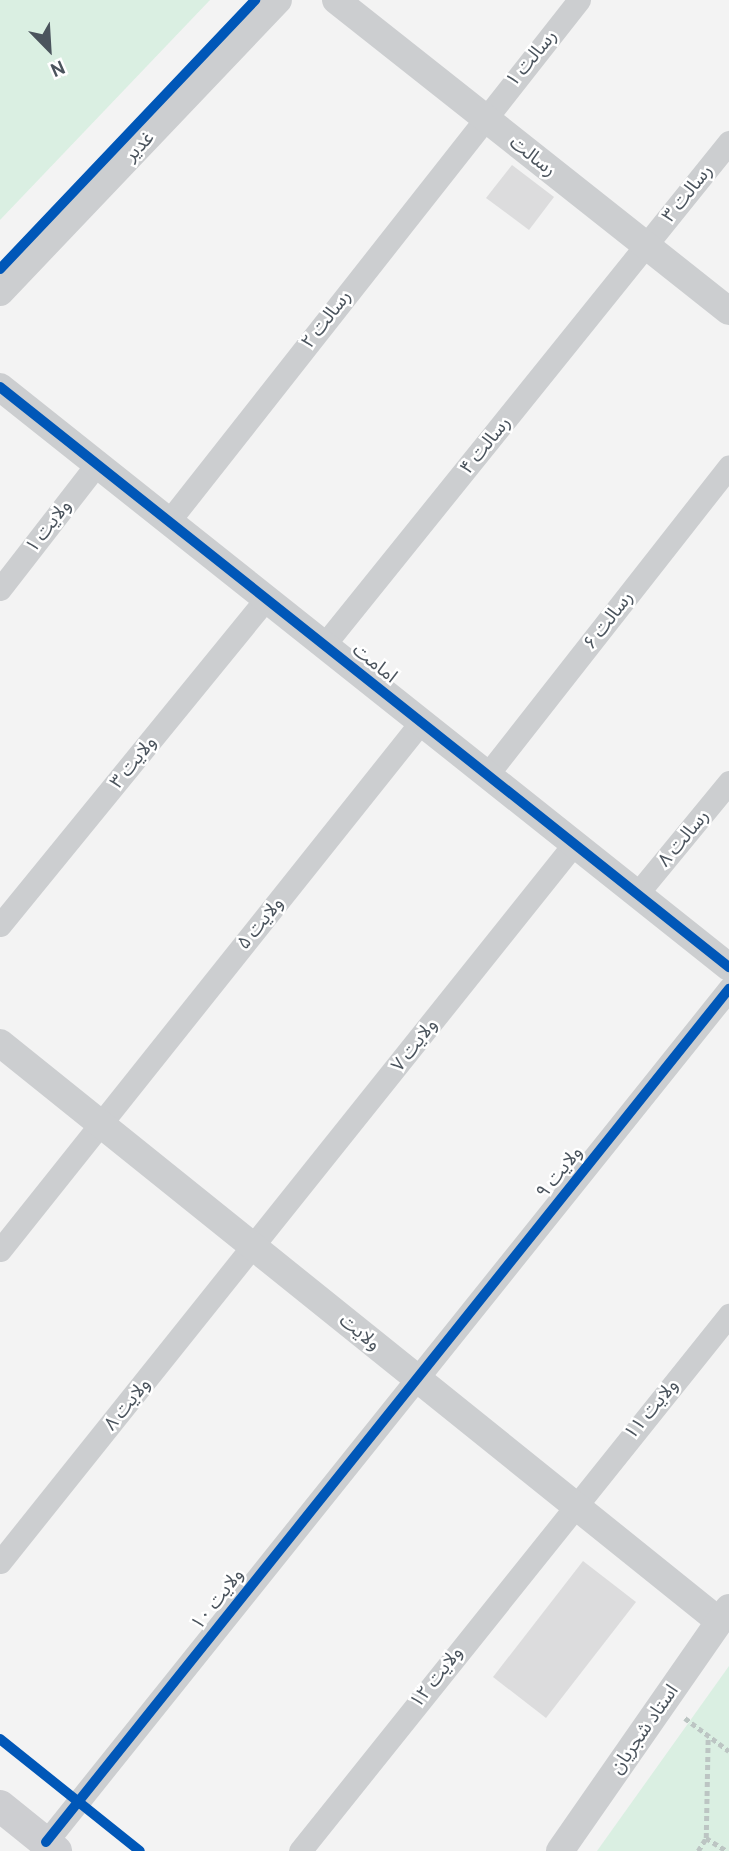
<!DOCTYPE html>
<meta charset="utf-8">
<style>
body{margin:0}
#map{position:relative;width:729px;height:1851px;overflow:hidden;background:#f3f3f3;font-family:Cabin,"Noto Sans Arabic",sans-serif}
div>[style]{position:absolute}
.green>*{inset:0;background:#daefe2}
.building>*{inset:0;background:#dcdcdd}
.path>*{height:4.5px;margin-top:-2.25px;transform-origin:0;background:repeating-linear-gradient(90deg,#bcc5c3 0 5px,transparent 0 8.5px)}
.minor>*{height:23px;margin:-11.5px;padding:0 11.5px;transform-origin:11.5px;border-radius:11.5px;background:#ccced0}
.tertiary>*{height:28px;margin:-14px;padding:0 14px;transform-origin:14px;border-radius:14px;background:#ccced0}
.secondary>*{height:32px;margin:-16px;padding:0 16px;transform-origin:16px;border-radius:16px;background:#cdced1}
.cycleway>*{height:10px;margin:-5px;padding:0 5px;transform-origin:5px;border-radius:5px;background:#0057b8}
span{translate:-50% -50%;white-space:nowrap;text-align:center;line-height:1.15;-webkit-text-stroke:5px #fff;paint-order:stroke}
.street-label{font-size:19px;color:#4b545d}
.north{position:absolute;left:14px;top:14px;width:70px;height:70px;-webkit-text-stroke:5px #fff;paint-order:stroke;rotate:156deg;font-size:19px;font-weight:700;line-height:28px;text-align:center;color:#4b545d}
.north::after{content:'';display:block;margin:auto;width:24px;height:32px;background:#4b545d;clip-path:polygon(50% 0,100% 100%,50% 72%,0 100%)}
</style>
<div id="map">
<div class="green">
<i style="clip-path:polygon(0 0,210px 0,0 220px)"></i>
<i style="clip-path:polygon(729px 1666px,729px 1851px,597px 1851px)"></i>
</div>
<div class="building">
<i style="clip-path:polygon(512px 165px,554px 197px,529px 230px,486px 198px)"></i>
<i style="clip-path:polygon(583px 1561px,636px 1602px,546px 1718px,493px 1677px)"></i>
</div>
<div class="path">
<i style="left:685px;top:1718px;width:55px;rotate:36.9deg"></i>
<i style="left:706px;top:1838px;width:103px;rotate:-88.9deg"></i>
<i style="left:698px;top:1851px;width:15px;rotate:-58deg"></i>
<i style="left:706px;top:1838px;width:25px;rotate:32deg"></i>
</div>
<div class="minor">
<i style="left:169px;top:521px;width:663px;rotate:-51.8deg"></i>
<i style="left:0;top:589px;width:158px;rotate:-52.2deg"></i>
<i style="left:324px;top:645px;width:646px;rotate:-51.16deg"></i>
<i style="left:487px;top:775px;width:392px;rotate:-51.9deg"></i>
<i style="left:637px;top:894px;width:145px;rotate:-50.6deg"></i>
<i style="left:0;top:925px;width:421px;rotate:-50.8deg"></i>
<i style="left:0;top:1250px;width:675px;rotate:-51.43deg"></i>
<i style="left:0;top:1562px;width:919px;rotate:-51.36deg"></i>
<i style="left:46px;top:1842px;width:1093px;rotate:-51.32deg"></i>
<i style="left:300px;top:1851px;width:687px;rotate:-51.33deg"></i>
</div>
<div class="tertiary">
<i style="left:336px;top:0;width:501px;rotate:38.36deg"></i>
<i style="left:0;top:292px;width:403px;rotate:-46.4deg"></i>
<i style="left:0;top:387px;width:932px;rotate:38.51deg"></i>
<i style="left:0;top:1043px;width:923px;rotate:38.8deg"></i>
<i style="left:560px;top:1851px;width:296px;rotate:-55.2deg"></i>
</div>
<div class="secondary">
<i style="left:0;top:1806px;width:72px;rotate:38.8deg"></i>
</div>
<div class="cycleway">
<i style="left:0;top:269px;width:371px;rotate:-46.5deg"></i>
<i style="left:0;top:387px;width:932px;rotate:38.51deg"></i>
<i style="left:0;top:1739px;width:179px;rotate:38.7deg"></i>
<i style="left:46px;top:1842px;width:1093px;rotate:-51.32deg"></i>
</div>
<div class="street-label">
<span style="left:531px;top:58px;rotate:-50deg">رسالت ۱</span>
<span style="left:139px;top:146px;rotate:-46deg">غدیر</span>
<span style="left:533px;top:156px;rotate:38deg">رسالت</span>
<span style="left:687px;top:193px;rotate:-51deg">رسالت ۳</span>
<span style="left:326px;top:319px;rotate:-52deg">رسالت ۲</span>
<span style="left:485px;top:445px;rotate:-51deg">رسالت ۴</span>
<span style="left:48px;top:526px;rotate:-52deg">ولایت ۱</span>
<span style="left:608px;top:620px;rotate:-52deg">رسالت ۶</span>
<span style="left:375px;top:663px;rotate:39deg">امامت</span>
<span style="left:133px;top:762px;rotate:-51deg">ولایت ۳</span>
<span style="left:683px;top:838px;rotate:-50deg">رسالت ۸</span>
<span style="left:260px;top:923px;rotate:-51deg">ولایت ۵</span>
<span style="left:414px;top:1045px;rotate:-52deg">ولایت ۷</span>
<span style="left:559px;top:1172px;rotate:-51deg">ولایت ۹</span>
<span style="left:360px;top:1332px;rotate:39deg">ولایت</span>
<span style="left:127px;top:1404px;rotate:-51deg">ولایت ۸</span>
<span style="left:651px;top:1409px;rotate:-50deg">ولایت ۱۱</span>
<span style="left:217px;top:1599px;rotate:-52deg">ولایت ۱۰</span>
<span style="left:436px;top:1677px;rotate:-52deg">ولایت ۱۲</span>
<span style="left:644px;top:1729px;rotate:-55deg">استاد شجریان</span>
</div>
<div class="north">N</div>
</div>
